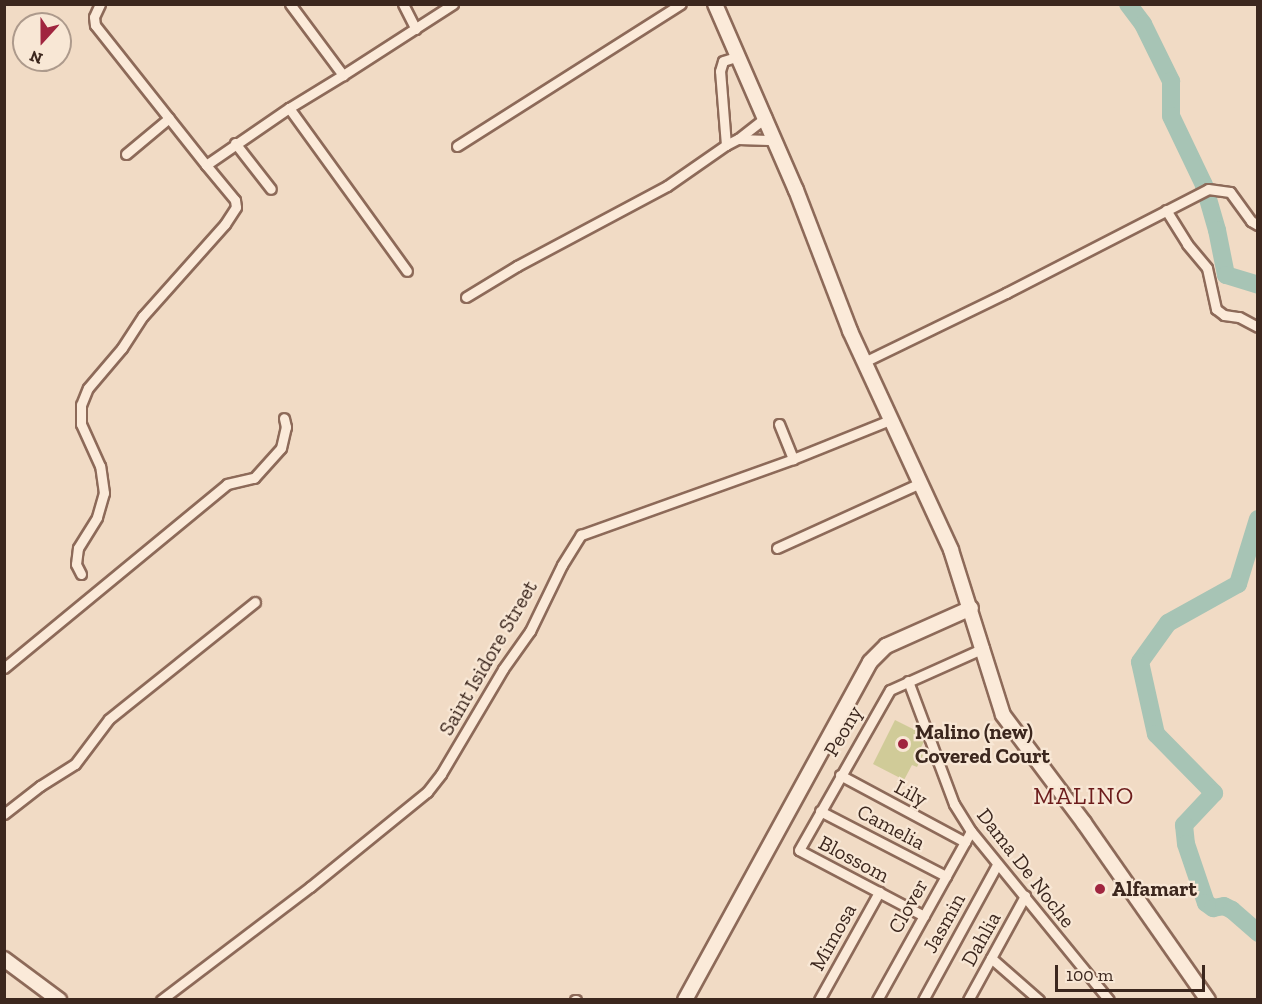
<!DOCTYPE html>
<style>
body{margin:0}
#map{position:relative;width:1262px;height:1004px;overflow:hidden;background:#f1dbc5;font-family:"Zilla Slab",serif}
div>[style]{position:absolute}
.green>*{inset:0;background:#d0cb98}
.river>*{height:18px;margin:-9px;padding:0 9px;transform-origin:9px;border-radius:9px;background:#a7c4b5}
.roads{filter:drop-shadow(2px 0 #8d6a59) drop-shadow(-2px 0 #8d6a59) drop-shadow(0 2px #8d6a59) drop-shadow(0 -2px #8d6a59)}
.street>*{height:9px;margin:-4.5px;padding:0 4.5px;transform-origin:4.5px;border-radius:4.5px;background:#fbead9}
.secondary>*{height:14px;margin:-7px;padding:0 7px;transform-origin:7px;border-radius:7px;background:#fbead9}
.dots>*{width:16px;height:16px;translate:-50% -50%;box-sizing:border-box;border:3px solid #f8e7d5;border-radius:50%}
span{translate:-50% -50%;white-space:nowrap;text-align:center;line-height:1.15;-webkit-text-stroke:4.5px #f8e7d5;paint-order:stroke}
.street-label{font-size:21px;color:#3c271e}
.poi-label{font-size:21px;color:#3c271e;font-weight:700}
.left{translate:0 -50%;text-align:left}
.quarter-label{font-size:24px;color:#6c1b1b;letter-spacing:1.5px}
.frame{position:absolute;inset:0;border:6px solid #3c271e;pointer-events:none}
.north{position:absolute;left:12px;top:12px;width:60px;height:60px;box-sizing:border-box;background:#f8e7d5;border:2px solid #ad9a8c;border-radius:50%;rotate:201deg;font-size:16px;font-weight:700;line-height:24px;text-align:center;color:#3c271e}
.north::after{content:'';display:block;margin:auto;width:21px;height:27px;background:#a0253f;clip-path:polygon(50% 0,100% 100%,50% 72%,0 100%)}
.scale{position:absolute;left:1055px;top:965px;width:150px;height:27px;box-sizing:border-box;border:3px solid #3c271e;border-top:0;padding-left:8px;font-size:18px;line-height:21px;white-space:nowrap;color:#3c271e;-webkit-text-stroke:4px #f8e7d5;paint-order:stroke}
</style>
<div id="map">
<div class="green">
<i style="clip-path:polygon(895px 720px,927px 736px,918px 753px,923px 755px,917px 767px,912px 765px,904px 780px,873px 764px)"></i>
</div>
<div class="river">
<i style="left:1128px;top:4px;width:25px;rotate:53deg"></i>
<i style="left:1143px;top:24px;width:64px;rotate:63.8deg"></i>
<i style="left:1171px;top:81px;width:35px;rotate:90deg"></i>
<i style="left:1171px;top:116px;width:76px;rotate:64.4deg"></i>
<i style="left:1204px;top:185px;width:47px;rotate:73.9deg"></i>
<i style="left:1217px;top:230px;width:46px;rotate:78.7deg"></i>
<i style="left:1226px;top:275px;width:34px;rotate:17deg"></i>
<i style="left:1258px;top:519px;width:68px;rotate:107.1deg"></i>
<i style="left:1238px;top:584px;width:80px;rotate:150.9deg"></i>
<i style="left:1168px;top:623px;width:48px;rotate:125.7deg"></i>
<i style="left:1140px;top:662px;width:74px;rotate:77.5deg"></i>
<i style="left:1156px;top:734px;width:83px;rotate:45.5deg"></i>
<i style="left:1214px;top:793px;width:44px;rotate:133.2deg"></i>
<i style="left:1184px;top:825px;width:19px;rotate:84deg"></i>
<i style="left:1186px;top:844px;width:62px;rotate:71.3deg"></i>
<i style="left:1206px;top:903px;width:9px;rotate:36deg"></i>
<i style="left:1213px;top:908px;width:11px;rotate:-10deg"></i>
<i style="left:1224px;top:906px;width:9px;rotate:27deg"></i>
<i style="left:1232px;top:910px;width:35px;rotate:41deg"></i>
</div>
<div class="roads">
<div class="street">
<i style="left:100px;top:4px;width:14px;rotate:115deg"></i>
<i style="left:94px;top:17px;width:8px;rotate:83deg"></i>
<i style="left:95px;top:25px;width:179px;rotate:51.6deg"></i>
<i style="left:206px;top:165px;width:101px;rotate:-34.5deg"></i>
<i style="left:289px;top:108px;width:63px;rotate:-31.4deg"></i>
<i style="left:290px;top:4px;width:89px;rotate:53.3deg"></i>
<i style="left:343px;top:75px;width:131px;rotate:-32.8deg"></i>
<i style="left:403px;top:4px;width:28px;rotate:63deg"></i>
<i style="left:289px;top:108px;width:201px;rotate:54.1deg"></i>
<i style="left:738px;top:139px;width:36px;rotate:-38deg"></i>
<i style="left:235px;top:143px;width:58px;rotate:52deg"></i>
<i style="left:726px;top:145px;width:74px;rotate:-94.6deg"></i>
<i style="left:720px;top:71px;width:10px;rotate:-73deg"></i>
<i style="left:723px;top:61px;width:17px;rotate:-17deg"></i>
<i style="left:457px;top:146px;width:265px;rotate:-32.4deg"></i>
<i style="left:126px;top:154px;width:56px;rotate:-39.9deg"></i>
<i style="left:1166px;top:210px;width:40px;rotate:58deg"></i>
<i style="left:1187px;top:244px;width:31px;rotate:50deg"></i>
<i style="left:1207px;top:268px;width:42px;rotate:77.6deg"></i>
<i style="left:1216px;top:309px;width:10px;rotate:37deg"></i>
<i style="left:1224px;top:315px;width:15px;rotate:8deg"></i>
<i style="left:1239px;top:317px;width:21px;rotate:28deg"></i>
<i style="left:466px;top:297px;width:60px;rotate:-31.3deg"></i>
<i style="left:517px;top:266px;width:170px;rotate:-28.1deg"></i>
<i style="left:667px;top:186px;width:72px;rotate:-34.8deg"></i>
<i style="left:726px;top:145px;width:13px;rotate:-27deg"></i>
<i style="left:738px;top:139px;width:38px;rotate:2deg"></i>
<i style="left:864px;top:362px;width:158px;rotate:-25.9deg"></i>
<i style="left:1006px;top:293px;width:227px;rotate:-27.2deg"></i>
<i style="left:1208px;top:189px;width:22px;rotate:8deg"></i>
<i style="left:1230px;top:192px;width:36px;rotate:54deg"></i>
<i style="left:1251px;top:221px;width:8px;rotate:30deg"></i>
<i style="left:779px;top:424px;width:38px;rotate:68deg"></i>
<i style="left:777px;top:548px;width:157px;rotate:-24.4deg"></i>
<i style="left:81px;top:574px;width:11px;rotate:-117deg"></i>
<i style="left:76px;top:564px;width:16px;rotate:-83deg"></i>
<i style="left:78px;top:548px;width:36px;rotate:-58deg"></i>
<i style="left:97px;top:517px;width:25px;rotate:-74deg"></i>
<i style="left:104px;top:493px;width:27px;rotate:-98deg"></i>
<i style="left:100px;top:466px;width:46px;rotate:-114.3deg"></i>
<i style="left:81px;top:424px;width:19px;rotate:-90deg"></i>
<i style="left:81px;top:405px;width:18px;rotate:-68deg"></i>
<i style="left:88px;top:388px;width:52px;rotate:-49.6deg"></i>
<i style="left:122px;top:348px;width:38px;rotate:-57deg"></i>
<i style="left:143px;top:316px;width:123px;rotate:-48.3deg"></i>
<i style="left:225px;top:224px;width:20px;rotate:-57deg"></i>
<i style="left:236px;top:207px;width:7px;rotate:-98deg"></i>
<i style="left:235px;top:200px;width:45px;rotate:-129.6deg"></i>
<i style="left:4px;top:668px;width:289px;rotate:-39.5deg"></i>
<i style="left:227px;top:484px;width:28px;rotate:-13deg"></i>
<i style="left:254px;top:478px;width:40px;rotate:-48deg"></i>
<i style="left:281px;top:448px;width:22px;rotate:-77deg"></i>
<i style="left:286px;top:427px;width:9px;rotate:-103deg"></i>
<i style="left:908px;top:681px;width:131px;rotate:69.5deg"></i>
<i style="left:954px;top:804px;width:32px;rotate:58deg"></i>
<i style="left:971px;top:831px;width:218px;rotate:50.8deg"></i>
<i style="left:840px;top:775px;width:142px;rotate:28.2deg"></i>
<i style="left:820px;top:811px;width:142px;rotate:27.3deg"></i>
<i style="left:4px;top:814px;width:46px;rotate:-37.9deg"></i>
<i style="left:40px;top:786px;width:41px;rotate:-32.2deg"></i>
<i style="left:75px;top:764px;width:56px;rotate:-52.9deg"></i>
<i style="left:109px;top:719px;width:187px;rotate:-38.7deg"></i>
<i style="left:924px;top:916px;width:141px;rotate:-152.2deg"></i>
<i style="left:799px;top:850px;width:184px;rotate:-60.4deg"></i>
<i style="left:890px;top:690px;width:103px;rotate:-24.1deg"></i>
<i style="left:991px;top:958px;width:64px;rotate:41.2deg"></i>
<i style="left:161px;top:1000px;width:187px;rotate:-37.2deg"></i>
<i style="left:310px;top:887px;width:151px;rotate:-39.1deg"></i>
<i style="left:427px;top:792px;width:23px;rotate:-52deg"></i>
<i style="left:441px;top:774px;width:122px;rotate:-59.4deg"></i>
<i style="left:503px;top:669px;width:47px;rotate:-54.6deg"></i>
<i style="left:530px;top:631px;width:73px;rotate:-64.1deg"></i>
<i style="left:562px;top:565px;width:36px;rotate:-58deg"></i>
<i style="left:581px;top:535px;width:225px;rotate:-19.7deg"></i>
<i style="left:793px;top:459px;width:105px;rotate:-21.9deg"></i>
<i style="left:575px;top:1000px;width:1px"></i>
<i style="left:819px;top:1000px;width:124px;rotate:-60.9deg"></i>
<i style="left:877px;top:1000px;width:193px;rotate:-60.9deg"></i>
<i style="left:923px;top:1000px;width:154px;rotate:-61.3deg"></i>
<i style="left:968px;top:1000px;width:119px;rotate:-61.3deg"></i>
</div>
<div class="secondary">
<i style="left:715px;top:4px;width:203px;rotate:66.5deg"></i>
<i style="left:796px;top:190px;width:151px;rotate:69deg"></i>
<i style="left:850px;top:331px;width:241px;rotate:65.2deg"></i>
<i style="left:951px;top:550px;width:173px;rotate:72.5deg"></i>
<i style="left:1003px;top:715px;width:135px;rotate:53.1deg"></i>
<i style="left:1084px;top:823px;width:216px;rotate:55deg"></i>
<i style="left:4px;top:959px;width:69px;rotate:36.7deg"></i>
<i style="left:685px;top:1000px;width:385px;rotate:-61.3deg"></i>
<i style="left:870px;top:662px;width:23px;rotate:-45deg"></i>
<i style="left:886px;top:646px;width:93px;rotate:-24.1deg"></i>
</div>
</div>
<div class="dots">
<i style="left:903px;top:744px;background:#a0253f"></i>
<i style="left:1100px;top:889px;background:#a0253f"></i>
</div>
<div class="street-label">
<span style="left:488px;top:658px;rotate:-60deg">Saint Isidore Street</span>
<span style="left:843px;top:731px;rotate:-60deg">Peony</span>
<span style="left:911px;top:793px;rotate:28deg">Lily</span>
<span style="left:891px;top:827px;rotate:28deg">Camelia</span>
<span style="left:854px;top:859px;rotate:28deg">Blossom</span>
<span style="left:1026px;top:868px;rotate:52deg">Dama De Noche</span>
<span style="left:908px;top:906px;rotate:-61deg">Clover</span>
<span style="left:944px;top:923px;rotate:-61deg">Jasmin</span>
<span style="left:833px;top:937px;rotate:-61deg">Mimosa</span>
<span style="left:981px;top:939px;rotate:-61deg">Dahlia</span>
</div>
<div class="poi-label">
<span class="left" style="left:915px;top:744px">Malino (new)<br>Covered Court</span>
<span class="left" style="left:1112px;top:889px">Alfamart</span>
</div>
<div class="quarter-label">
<span style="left:1084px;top:796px">MALINO</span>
</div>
<div class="frame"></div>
<div class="north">N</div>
<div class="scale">100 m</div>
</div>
